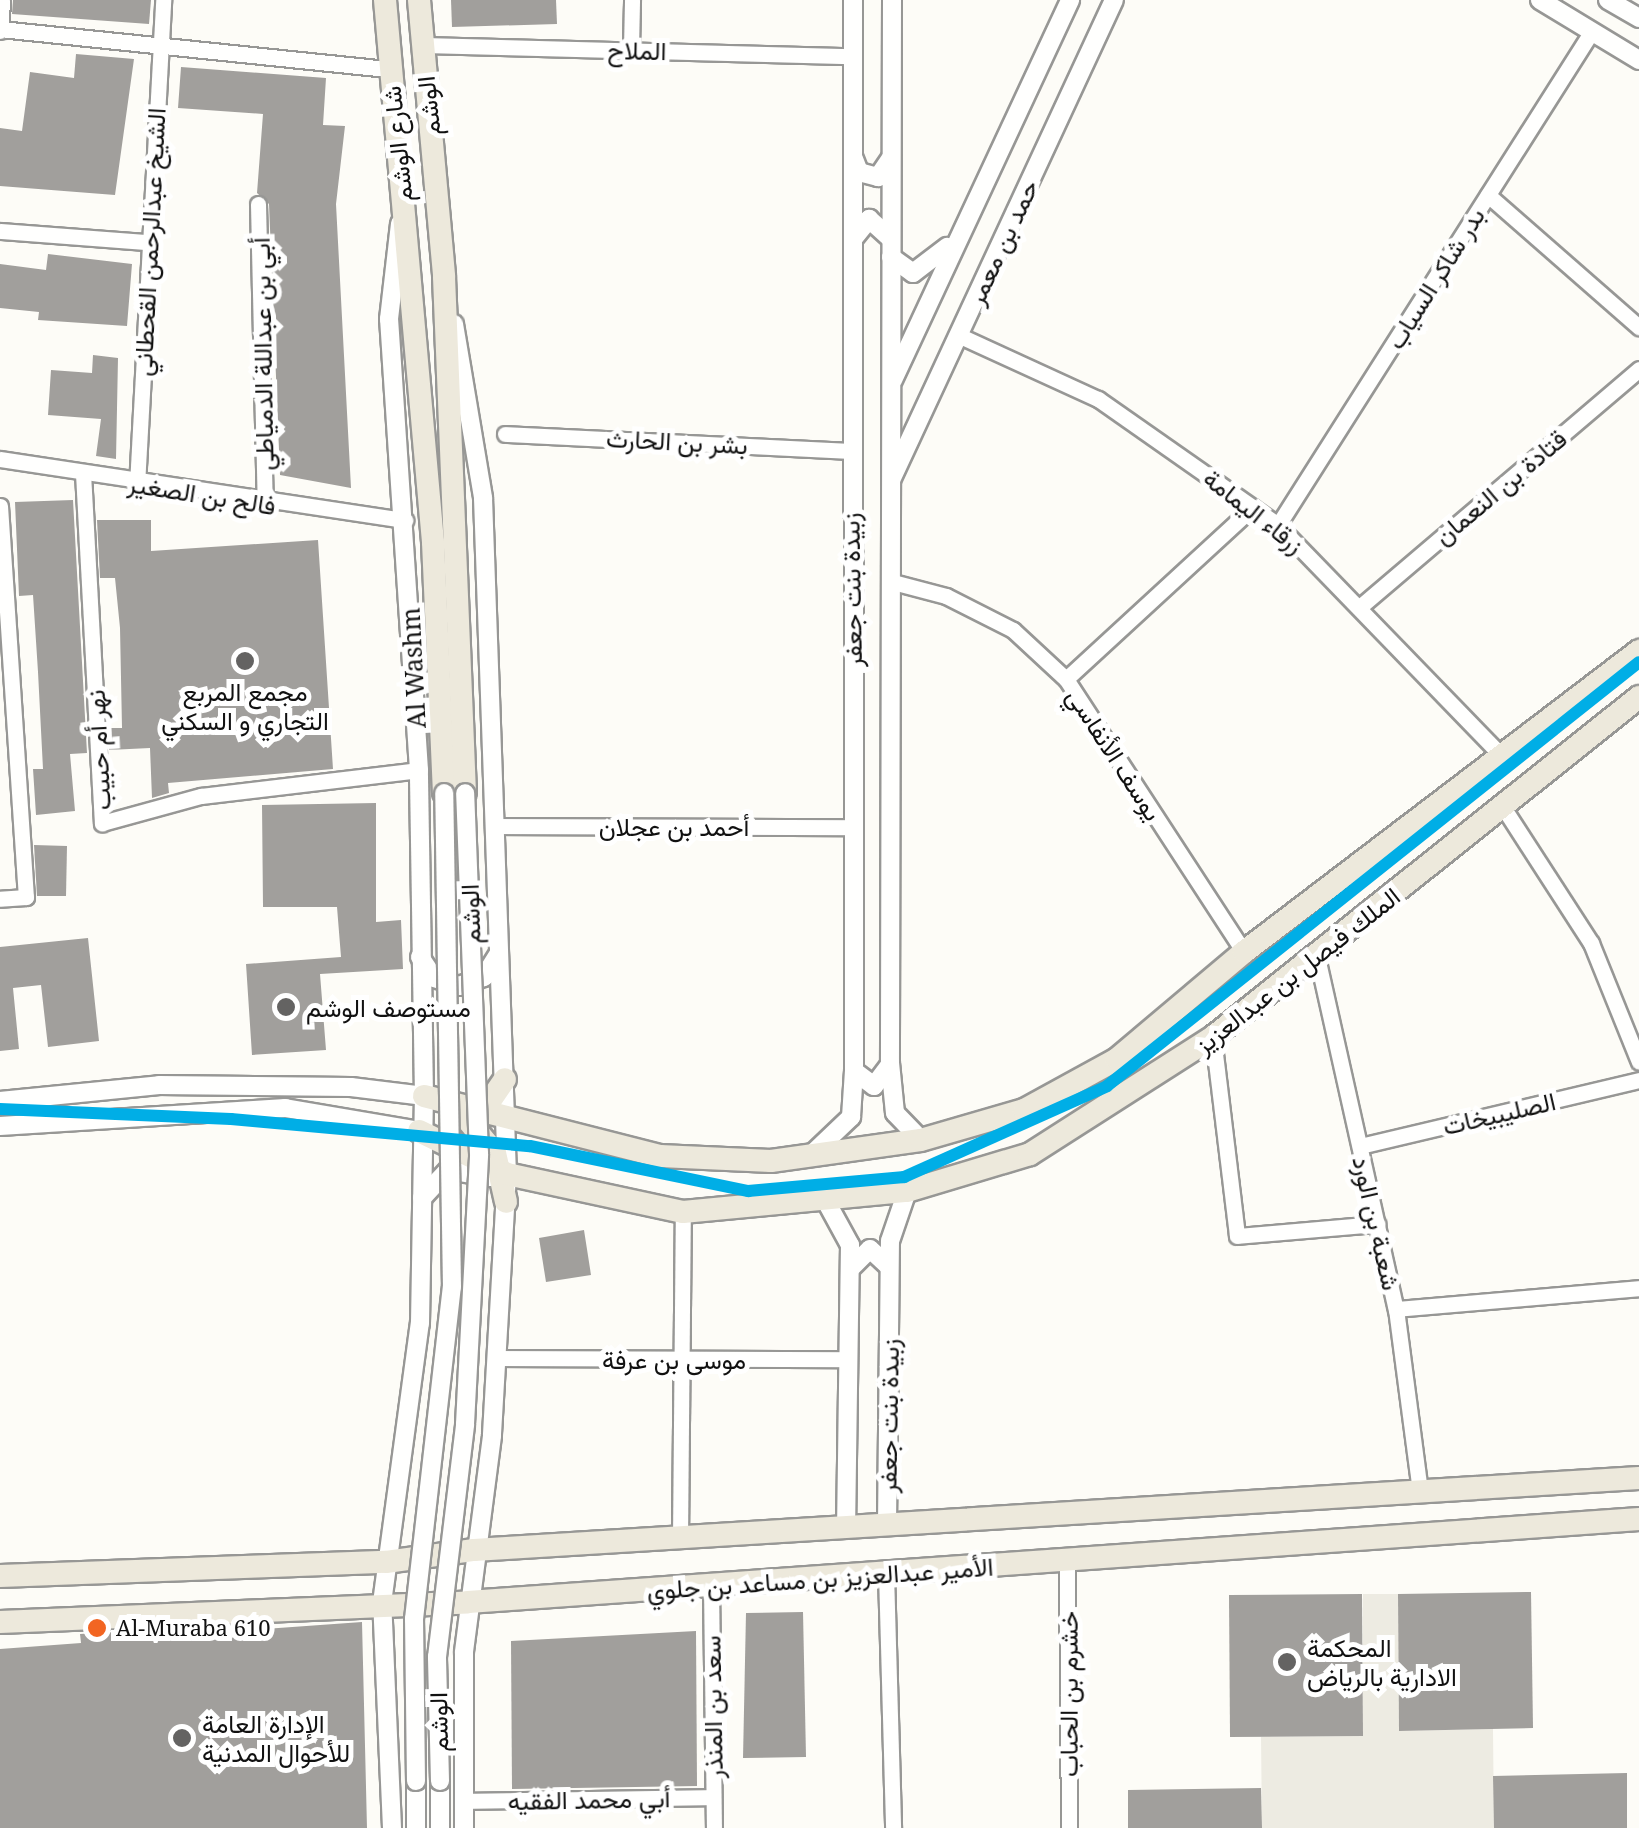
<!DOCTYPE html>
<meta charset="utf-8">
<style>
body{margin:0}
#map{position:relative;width:1639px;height:1828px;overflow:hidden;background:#fdfcf7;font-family:"Noto Serif",Vazirmatn,serif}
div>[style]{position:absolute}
.plaza>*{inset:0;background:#edebe2}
.building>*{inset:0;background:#a19f9c}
.roads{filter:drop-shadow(2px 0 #979795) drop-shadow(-2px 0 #979795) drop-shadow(0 2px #979795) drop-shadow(0 -2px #979795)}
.minor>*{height:15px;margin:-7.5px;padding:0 7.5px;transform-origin:7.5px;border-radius:7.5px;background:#fffffe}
.tertiary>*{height:18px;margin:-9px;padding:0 9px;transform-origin:9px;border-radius:9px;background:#fffffe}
.primary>*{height:22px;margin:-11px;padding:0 11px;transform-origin:11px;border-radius:11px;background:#ede9dc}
.bridges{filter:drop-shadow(2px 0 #979795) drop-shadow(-2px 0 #979795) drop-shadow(0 2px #979795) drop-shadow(0 -2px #979795)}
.tertiary-bridge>*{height:18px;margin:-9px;padding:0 9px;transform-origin:9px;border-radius:9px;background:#fffffe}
.metro-1>*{height:12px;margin:-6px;padding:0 6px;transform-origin:6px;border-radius:6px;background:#00aee6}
.dots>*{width:28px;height:28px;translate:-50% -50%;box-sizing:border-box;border:5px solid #fff;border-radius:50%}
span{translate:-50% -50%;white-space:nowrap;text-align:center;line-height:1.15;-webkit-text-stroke:10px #fff;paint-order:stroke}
.bus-label{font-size:22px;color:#111}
.left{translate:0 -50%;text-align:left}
.street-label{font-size:25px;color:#111}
.poi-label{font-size:25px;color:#111}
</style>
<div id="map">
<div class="plaza">
<i style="clip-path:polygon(1363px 1594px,1398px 1594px,1399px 1731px,1493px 1729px,1494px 1828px,1262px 1828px,1261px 1737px,1363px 1736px)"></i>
</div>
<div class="building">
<i style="clip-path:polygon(13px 0,151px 0,149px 24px,12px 14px)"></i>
<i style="clip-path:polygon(451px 0,556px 0,557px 24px,452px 27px)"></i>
<i style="clip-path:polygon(76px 54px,134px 59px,115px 195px,0 186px,0 128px,22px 131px,30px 72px,74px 78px)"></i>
<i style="clip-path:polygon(181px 67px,326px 78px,323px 125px,345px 126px,336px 204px,351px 488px,280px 475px,269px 204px,257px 193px,263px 114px,178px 108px)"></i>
<i style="clip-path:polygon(48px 254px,132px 264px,127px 326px,38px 320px,39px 312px,0 308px,0 264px,46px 270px)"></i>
<i style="clip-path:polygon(93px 355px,118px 358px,116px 459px,96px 456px,101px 419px,48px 415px,51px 370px,92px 373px)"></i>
<i style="clip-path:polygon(73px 500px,87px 753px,70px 754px,75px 811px,36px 815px,33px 769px,43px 769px,38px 672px,33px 595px,19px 596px,15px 502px)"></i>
<i style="clip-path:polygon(97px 520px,151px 520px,151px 551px,318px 540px,333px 769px,168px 783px,169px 793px,152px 798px,150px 748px,109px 750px,108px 728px,122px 728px,120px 628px,115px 578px,100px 578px)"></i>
<i style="clip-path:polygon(376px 803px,376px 922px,401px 920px,403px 969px,320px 974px,326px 1050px,252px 1055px,246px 964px,341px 957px,337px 907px,263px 907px,262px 805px)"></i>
<i style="clip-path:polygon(34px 845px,67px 846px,66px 896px,37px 896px)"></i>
<i style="clip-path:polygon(88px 938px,99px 1041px,48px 1047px,41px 985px,13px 988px,19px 1049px,0 1051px,0 947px)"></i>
<i style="clip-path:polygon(584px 1230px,591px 1275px,546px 1282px,539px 1238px)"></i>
<i style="clip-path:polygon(1531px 1592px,1533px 1728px,1399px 1731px,1398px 1594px)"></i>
<i style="clip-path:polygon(1362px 1594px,1363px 1736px,1230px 1737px,1229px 1595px)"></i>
<i style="clip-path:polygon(803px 1612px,806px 1757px,743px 1758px,746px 1613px)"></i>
<i style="clip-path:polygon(362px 1622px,367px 1828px,0 1828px,0 1649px,81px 1643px,80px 1634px,114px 1632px,114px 1640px)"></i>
<i style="clip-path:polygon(696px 1631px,697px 1786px,512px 1789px,511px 1641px)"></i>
<i style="clip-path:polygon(1627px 1773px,1627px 1828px,1494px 1828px,1493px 1776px)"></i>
<i style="clip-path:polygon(1261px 1788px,1262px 1828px,1128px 1828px,1128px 1790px)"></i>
</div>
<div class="roads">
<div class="minor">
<i style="left:0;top:29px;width:391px;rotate:5.9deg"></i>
<i style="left:0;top:31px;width:31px;rotate:-86deg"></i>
<i style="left:422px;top:45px;width:431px;rotate:1.5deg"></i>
<i style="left:631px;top:49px;width:49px;rotate:-88.8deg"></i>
<i style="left:1488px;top:195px;width:201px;rotate:41.2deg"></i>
<i style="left:258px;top:204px;width:300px;rotate:88.7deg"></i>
<i style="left:0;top:231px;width:148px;rotate:4.3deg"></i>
<i style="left:958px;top:335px;width:154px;rotate:24.6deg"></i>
<i style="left:1098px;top:399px;width:220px;rotate:35deg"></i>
<i style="left:1278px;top:525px;width:319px;rotate:45.9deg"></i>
<i style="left:505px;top:434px;width:344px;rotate:2.8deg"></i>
<i style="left:0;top:459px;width:410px;rotate:8.6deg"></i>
<i style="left:83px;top:473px;width:351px;rotate:86.9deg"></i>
<i style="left:102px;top:823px;width:103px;rotate:-15.3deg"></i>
<i style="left:201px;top:796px;width:220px;rotate:-6.8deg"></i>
<i style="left:137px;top:485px;width:486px;rotate:-86.9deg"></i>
<i style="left:0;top:506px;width:392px;rotate:86.2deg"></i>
<i style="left:26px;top:897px;width:26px;rotate:176deg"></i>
<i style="left:1278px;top:525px;width:585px;rotate:-57.56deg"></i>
<i style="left:889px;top:581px;width:59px;rotate:14.7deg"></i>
<i style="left:946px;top:596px;width:75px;rotate:26.9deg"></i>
<i style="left:1013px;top:630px;width:72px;rotate:42.8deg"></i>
<i style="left:1066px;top:679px;width:326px;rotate:56.9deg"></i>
<i style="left:1362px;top:605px;width:364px;rotate:-40.4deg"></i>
<i style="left:1066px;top:679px;width:254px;rotate:-42.6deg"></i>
<i style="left:1503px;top:807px;width:162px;rotate:57.1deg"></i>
<i style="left:1591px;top:943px;width:128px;rotate:68deg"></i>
<i style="left:494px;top:826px;width:361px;rotate:0.2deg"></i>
<i style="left:1317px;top:957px;width:361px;rotate:77.4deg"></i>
<i style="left:1396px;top:1309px;width:184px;rotate:82.5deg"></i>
<i style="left:1213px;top:1037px;width:200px;rotate:83.1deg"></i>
<i style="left:1237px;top:1236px;width:141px;rotate:-4.9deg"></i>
<i style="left:1360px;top:1146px;width:287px;rotate:-13.3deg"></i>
<i style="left:1396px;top:1309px;width:244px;rotate:-4.9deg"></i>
<i style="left:499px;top:1358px;width:349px;rotate:0.2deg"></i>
<i style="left:680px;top:1539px;width:327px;rotate:-89.5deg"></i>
<i style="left:1067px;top:1560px;width:268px;rotate:89.6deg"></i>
<i style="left:886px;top:1573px;width:255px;rotate:88.4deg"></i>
<i style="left:711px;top:1585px;width:243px;rotate:89.3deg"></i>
<i style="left:465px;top:1801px;width:248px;rotate:-0.9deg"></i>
</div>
<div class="tertiary">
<i style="left:892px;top:0;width:1063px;rotate:90.11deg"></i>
<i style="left:890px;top:1063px;width:50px;rotate:84.3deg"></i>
<i style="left:895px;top:1113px;width:37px;rotate:46deg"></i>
<i style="left:1540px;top:0;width:116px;rotate:31.2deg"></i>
<i style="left:1608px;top:0;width:36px;rotate:30deg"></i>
<i style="left:854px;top:159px;width:14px;rotate:69deg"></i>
<i style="left:859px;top:172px;width:20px;rotate:15deg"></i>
<i style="left:878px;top:177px;width:23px;rotate:-56deg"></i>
<i style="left:853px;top:239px;width:26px;rotate:-51deg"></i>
<i style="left:869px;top:219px;width:28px;rotate:42deg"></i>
<i style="left:891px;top:257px;width:27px;rotate:36deg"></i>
<i style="left:913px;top:273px;width:43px;rotate:-37.4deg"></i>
<i style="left:454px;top:324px;width:176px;rotate:80.5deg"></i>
<i style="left:483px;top:498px;width:676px;rotate:87.97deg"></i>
<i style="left:507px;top:1174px;width:262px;rotate:93.3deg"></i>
<i style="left:492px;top:1436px;width:219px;rotate:97.4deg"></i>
<i style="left:464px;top:1653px;width:175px;rotate:90deg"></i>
<i style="left:893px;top:380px;width:419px;rotate:-65deg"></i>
<i style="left:892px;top:478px;width:527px;rotate:-65.09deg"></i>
<i style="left:420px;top:957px;width:25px;rotate:56deg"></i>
<i style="left:434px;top:978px;width:26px;rotate:18deg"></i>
<i style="left:459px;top:986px;width:27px;rotate:-20deg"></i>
<i style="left:484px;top:977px;width:28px;rotate:-58deg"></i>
<i style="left:854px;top:1071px;width:25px;rotate:37deg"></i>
<i style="left:874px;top:1086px;width:25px;rotate:-53deg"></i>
<i style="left:0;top:1101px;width:160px;rotate:-5.7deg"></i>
<i style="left:159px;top:1085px;width:192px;rotate:0.6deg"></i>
<i style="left:351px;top:1087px;width:74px;rotate:7deg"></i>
<i style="left:0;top:1126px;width:286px;rotate:-3.6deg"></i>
<i style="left:285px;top:1108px;width:136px;rotate:9.7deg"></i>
<i style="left:810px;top:1156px;width:57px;rotate:-43.6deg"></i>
<i style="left:851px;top:1117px;width:46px;rotate:-86.3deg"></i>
<i style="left:854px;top:1071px;width:1071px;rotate:-90.05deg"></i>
<i style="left:422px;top:1198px;width:38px;rotate:-47deg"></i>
<i style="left:448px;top:1170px;width:43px;rotate:9.5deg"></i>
<i style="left:827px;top:1203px;width:48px;rotate:61.3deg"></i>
<i style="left:850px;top:1245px;width:282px;rotate:90.8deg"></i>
<i style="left:850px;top:1269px;width:28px;rotate:-45deg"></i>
<i style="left:870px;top:1249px;width:26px;rotate:43deg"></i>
<i style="left:887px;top:1525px;width:284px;rotate:-89.4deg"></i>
<i style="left:890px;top:1241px;width:53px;rotate:-71.2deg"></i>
<i style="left:440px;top:1781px;width:47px;rotate:90deg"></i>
<i style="left:392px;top:1828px;width:225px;rotate:-92.5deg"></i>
<i style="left:382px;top:1603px;width:283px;rotate:-82.3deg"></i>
<i style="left:420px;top:1323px;width:227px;rotate:-89deg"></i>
<i style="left:424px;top:1096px;width:326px;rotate:-90.9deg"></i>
<i style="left:419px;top:770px;width:452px;rotate:-93.8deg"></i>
<i style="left:389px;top:319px;width:96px;rotate:-83.4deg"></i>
<i style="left:416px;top:1828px;width:47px;rotate:-90deg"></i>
</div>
<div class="primary">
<i style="left:385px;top:0;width:544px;rotate:84.94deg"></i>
<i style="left:433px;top:542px;width:251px;rotate:87.5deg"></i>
<i style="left:419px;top:0;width:278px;rotate:84.8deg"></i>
<i style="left:444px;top:277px;width:516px;rotate:87.67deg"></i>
<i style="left:424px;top:1096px;width:244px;rotate:14.3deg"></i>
<i style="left:660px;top:1156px;width:111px;rotate:2.6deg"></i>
<i style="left:771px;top:1161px;width:151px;rotate:-8deg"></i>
<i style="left:921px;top:1140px;width:107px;rotate:-16.2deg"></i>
<i style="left:1024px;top:1110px;width:106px;rotate:-28.7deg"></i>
<i style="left:1117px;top:1059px;width:166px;rotate:-40.1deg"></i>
<i style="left:1244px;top:952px;width:497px;rotate:-37.3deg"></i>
<i style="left:466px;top:1118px;width:45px;rotate:50.4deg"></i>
<i style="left:495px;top:1153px;width:50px;rotate:77.3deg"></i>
<i style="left:475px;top:1123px;width:53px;rotate:-55.7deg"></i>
<i style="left:419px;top:1131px;width:98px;rotate:26deg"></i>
<i style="left:507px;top:1174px;width:180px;rotate:12.2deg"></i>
<i style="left:683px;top:1212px;width:225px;rotate:-5.4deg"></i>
<i style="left:907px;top:1191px;width:128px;rotate:-16.7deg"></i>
<i style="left:1030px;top:1154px;width:217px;rotate:-32.6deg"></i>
<i style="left:1213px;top:1037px;width:545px;rotate:-38.59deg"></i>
<i style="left:0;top:1576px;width:386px;rotate:-2.1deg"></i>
<i style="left:386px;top:1562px;width:89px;rotate:-7.8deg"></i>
<i style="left:474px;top:1550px;width:1167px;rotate:-3.54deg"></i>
<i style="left:0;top:1622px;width:468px;rotate:-2.4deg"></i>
<i style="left:468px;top:1602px;width:1174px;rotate:-4.05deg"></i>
</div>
</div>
<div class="bridges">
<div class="tertiary-bridge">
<i style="left:416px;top:1781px;width:162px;rotate:-90.7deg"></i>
<i style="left:414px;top:1619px;width:334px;rotate:-83.5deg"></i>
<i style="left:452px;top:1287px;width:494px;rotate:-90.9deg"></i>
<i style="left:440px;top:1781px;width:124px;rotate:-91.4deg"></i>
<i style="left:437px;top:1657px;width:235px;rotate:-83.1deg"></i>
<i style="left:465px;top:1424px;width:270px;rotate:-87deg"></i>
<i style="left:479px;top:1154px;width:361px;rotate:-92.2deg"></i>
</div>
</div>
<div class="metro-1">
<i style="left:0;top:1109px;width:231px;rotate:2.5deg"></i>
<i style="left:231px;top:1119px;width:300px;rotate:5.2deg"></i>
<i style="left:530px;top:1146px;width:223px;rotate:11.7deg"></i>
<i style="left:748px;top:1191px;width:157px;rotate:-5.1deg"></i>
<i style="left:904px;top:1177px;width:222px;rotate:-24.1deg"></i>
<i style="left:1107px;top:1086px;width:680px;rotate:-38.55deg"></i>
</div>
<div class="dots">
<i style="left:245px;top:661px;background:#646362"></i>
<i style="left:286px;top:1007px;background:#646362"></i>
<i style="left:97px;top:1628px;background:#f26522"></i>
<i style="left:1287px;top:1662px;background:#646362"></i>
<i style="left:182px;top:1738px;background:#646362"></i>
</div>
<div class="bus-label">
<span class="left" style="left:116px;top:1628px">Al-Muraba 610</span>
</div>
<div class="street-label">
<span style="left:637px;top:50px;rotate:1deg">الملاح</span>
<span style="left:428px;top:106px;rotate:-96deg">الوشم</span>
<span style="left:397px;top:144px;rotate:-96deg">شارع الوشم</span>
<span style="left:149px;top:242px;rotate:-87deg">الشيخ عبدالرحمن القحطاني</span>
<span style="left:1002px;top:242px;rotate:-65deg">حمد بن معمر</span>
<span style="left:1435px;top:278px;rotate:-58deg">بدر شاكر السياب</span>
<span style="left:262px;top:354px;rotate:-91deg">أبي بن عبداللة الدمياطي</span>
<span style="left:677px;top:441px;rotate:3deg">بشر بن الحارث</span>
<span style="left:1500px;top:487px;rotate:-40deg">قتادة بن النعمان</span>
<span style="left:202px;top:494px;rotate:9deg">فالح بن الصغير</span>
<span style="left:1254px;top:511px;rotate:38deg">زرقاء اليمامة</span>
<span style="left:851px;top:590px;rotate:-91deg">زبيدة بنت جعفر</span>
<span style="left:413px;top:668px;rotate:-93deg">Al Washm</span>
<span style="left:98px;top:750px;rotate:-93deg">نهر أم حبيب</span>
<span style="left:1115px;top:754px;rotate:57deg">يوسف الأنفاسي</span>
<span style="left:674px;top:826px">أحمد بن عجلان</span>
<span style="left:470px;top:914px;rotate:-92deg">الوشم</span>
<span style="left:1297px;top:970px;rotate:-38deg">الملك فيصل بن عبدالعزيز</span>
<span style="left:1499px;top:1113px;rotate:-13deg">الصليبيخات</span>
<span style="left:1377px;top:1223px;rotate:77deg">شعبة بن الورد</span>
<span style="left:674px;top:1359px">موسى بن عرفة</span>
<span style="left:888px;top:1416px;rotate:-89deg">زبيدة بنت جعفر</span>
<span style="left:820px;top:1578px;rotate:-4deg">الأمير عبدالعزيز بن مساعد بن جلوي</span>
<span style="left:1068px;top:1694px;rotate:-90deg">خشرم بن الحباب</span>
<span style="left:712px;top:1707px;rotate:-91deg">سعد بن المنذر</span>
<span style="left:438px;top:1722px;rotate:-91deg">الوشم</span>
<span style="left:589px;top:1799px;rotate:-1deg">أبي محمد الفقيه</span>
</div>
<div class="poi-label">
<span style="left:245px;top:706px">مجمع المربع<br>التجاري و السكني</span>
<span class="left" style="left:306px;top:1007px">مستوصف الوشم</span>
<span class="left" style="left:1307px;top:1662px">المحكمة<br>الادارية بالرياض</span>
<span class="left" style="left:202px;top:1738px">الإدارة العامة<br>للأحوال المدنية</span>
</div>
</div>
